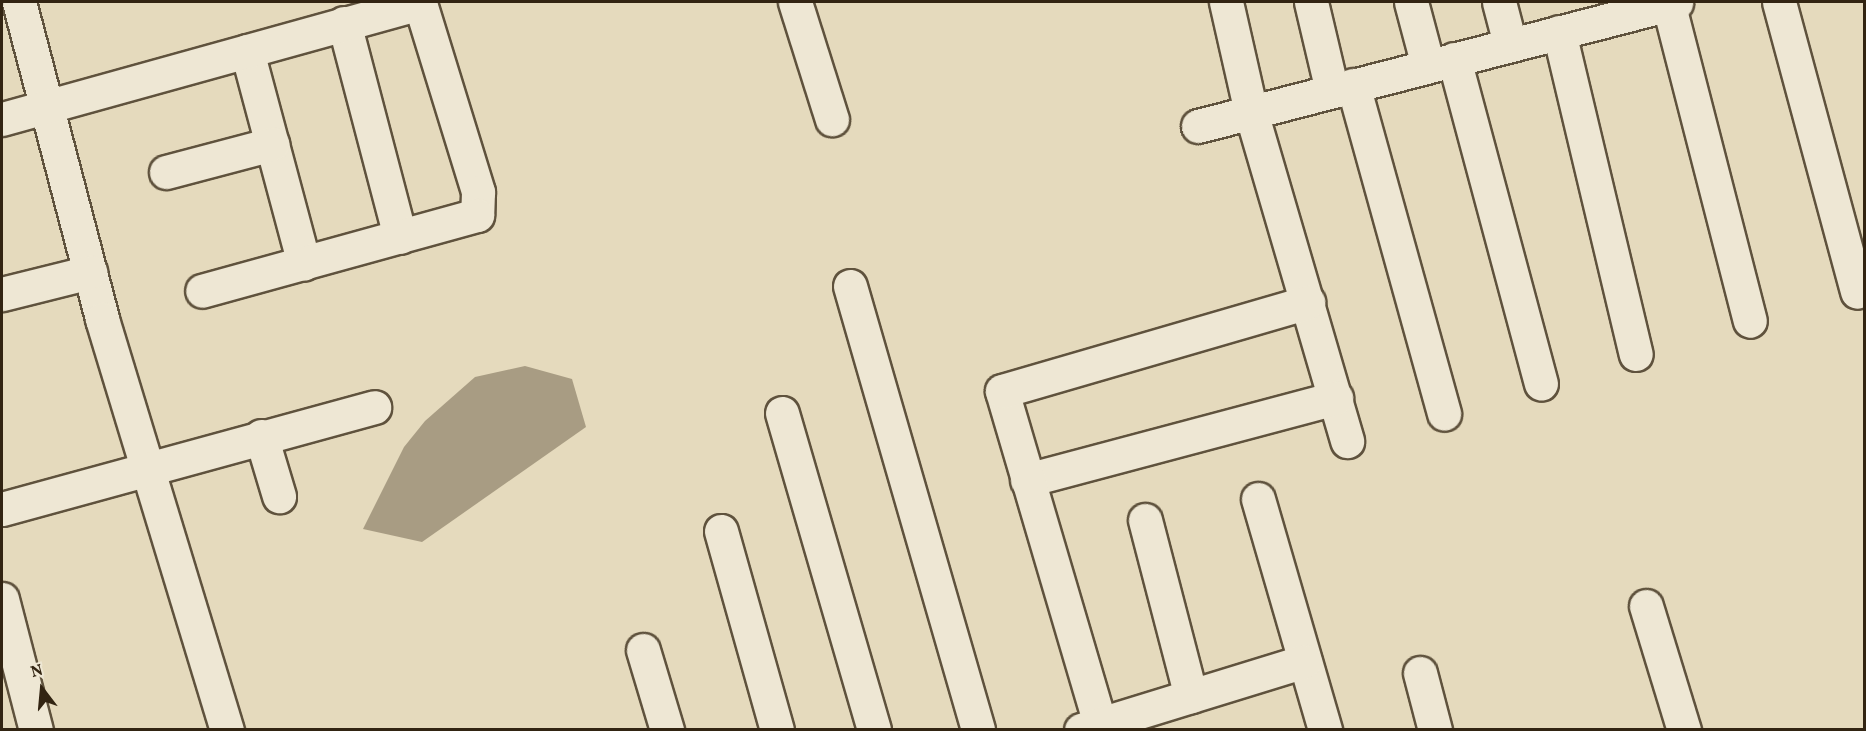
<!DOCTYPE html>
<style>
body{margin:0}
#map{position:relative;width:1866px;height:731px;overflow:hidden;background:#e5dabd;font-family:Vollkorn,serif}
div>[style]{position:absolute}
.water>*{inset:0;background:#a89c83}
.roads{filter:drop-shadow(2px 0 #5f523d) drop-shadow(-2px 0 #5f523d) drop-shadow(0 2px #5f523d) drop-shadow(0 -2px #5f523d)}
.minor>*{height:33px;margin:-16.5px;padding:0 16.5px;transform-origin:16.5px;border-radius:16.5px;background:#eee7d4}
span{translate:-50% -50%;white-space:nowrap;text-align:center;line-height:1.15;-webkit-text-stroke:4.5px #eee7d4;paint-order:stroke}
.frame{position:absolute;inset:0;border:3px solid #322412;pointer-events:none}
.north{position:absolute;left:12px;top:659px;width:60px;height:60px;-webkit-text-stroke:4px #eee7d4;paint-order:stroke;rotate:344deg;font-size:16px;font-weight:700;line-height:24px;text-align:center;color:#322412}
.north::after{content:'';display:block;margin:auto;width:21px;height:27px;background:#322412;clip-path:polygon(50% 0,100% 100%,50% 72%,0 100%)}
</style>
<div id="map">
<div class="water">
<i style="clip-path:polygon(525px 366px,572px 379px,586px 427px,422px 542px,363px 529px,404px 447px,425px 421px,475px 377px)"></i>
</div>
<div class="roads">
<div class="minor">
<i style="left:19px;top:2px;width:328px;rotate:75.3deg"></i>
<i style="left:102px;top:319px;width:430px;rotate:73.1deg"></i>
<i style="left:795px;top:2px;width:123px;rotate:72.5deg"></i>
<i style="left:1226px;top:2px;width:113px;rotate:77.2deg"></i>
<i style="left:1251px;top:112px;width:343px;rotate:73.7deg"></i>
<i style="left:1311px;top:2px;width:91px;rotate:76.7deg"></i>
<i style="left:1411px;top:2px;width:66px;rotate:75.1deg"></i>
<i style="left:1499px;top:2px;width:43px;rotate:75.3deg"></i>
<i style="left:1668px;top:2px;width:329px;rotate:75.6deg"></i>
<i style="left:1779px;top:2px;width:300px;rotate:74.9deg"></i>
<i style="left:344px;top:23px;width:221px;rotate:75.3deg"></i>
<i style="left:1559px;top:32px;width:331px;rotate:76.6deg"></i>
<i style="left:247px;top:51px;width:220px;rotate:75deg"></i>
<i style="left:1454px;top:59px;width:336px;rotate:75deg"></i>
<i style="left:1353px;top:85px;width:341px;rotate:74.5deg"></i>
<i style="left:2px;top:119px;width:434px;rotate:-15.5deg"></i>
<i style="left:420px;top:3px;width:198px;rotate:72.9deg"></i>
<i style="left:478px;top:192px;width:23px;rotate:92deg"></i>
<i style="left:477px;top:215px;width:285px;rotate:164.6deg"></i>
<i style="left:1198px;top:126px;width:494px;rotate:-14.5deg"></i>
<i style="left:166px;top:172px;width:110px;rotate:-14.8deg"></i>
<i style="left:850px;top:286px;width:462px;rotate:73.9deg"></i>
<i style="left:2px;top:294px;width:91px;rotate:-14deg"></i>
<i style="left:782px;top:413px;width:330px;rotate:73.8deg"></i>
<i style="left:261px;top:436px;width:63px;rotate:73.3deg"></i>
<i style="left:1027px;top:480px;width:320px;rotate:-14.9deg"></i>
<i style="left:1258px;top:499px;width:241px;rotate:73.8deg"></i>
<i style="left:2px;top:509px;width:386px;rotate:-15.3deg"></i>
<i style="left:1145px;top:520px;width:182px;rotate:75.4deg"></i>
<i style="left:721px;top:531px;width:207px;rotate:74.3deg"></i>
<i style="left:2px;top:599px;width:135px;rotate:75.5deg"></i>
<i style="left:1646px;top:606px;width:130px;rotate:73deg"></i>
<i style="left:643px;top:650px;width:84px;rotate:73.3deg"></i>
<i style="left:1420px;top:673px;width:59px;rotate:75.3deg"></i>
<i style="left:1100px;top:724px;width:347px;rotate:-106.4deg"></i>
<i style="left:1002px;top:391px;width:319px;rotate:-16.2deg"></i>
<i style="left:1081px;top:730px;width:234px;rotate:-17.1deg"></i>
</div>
</div>
<div class="frame"></div>
<div class="north">N</div>
</div>
